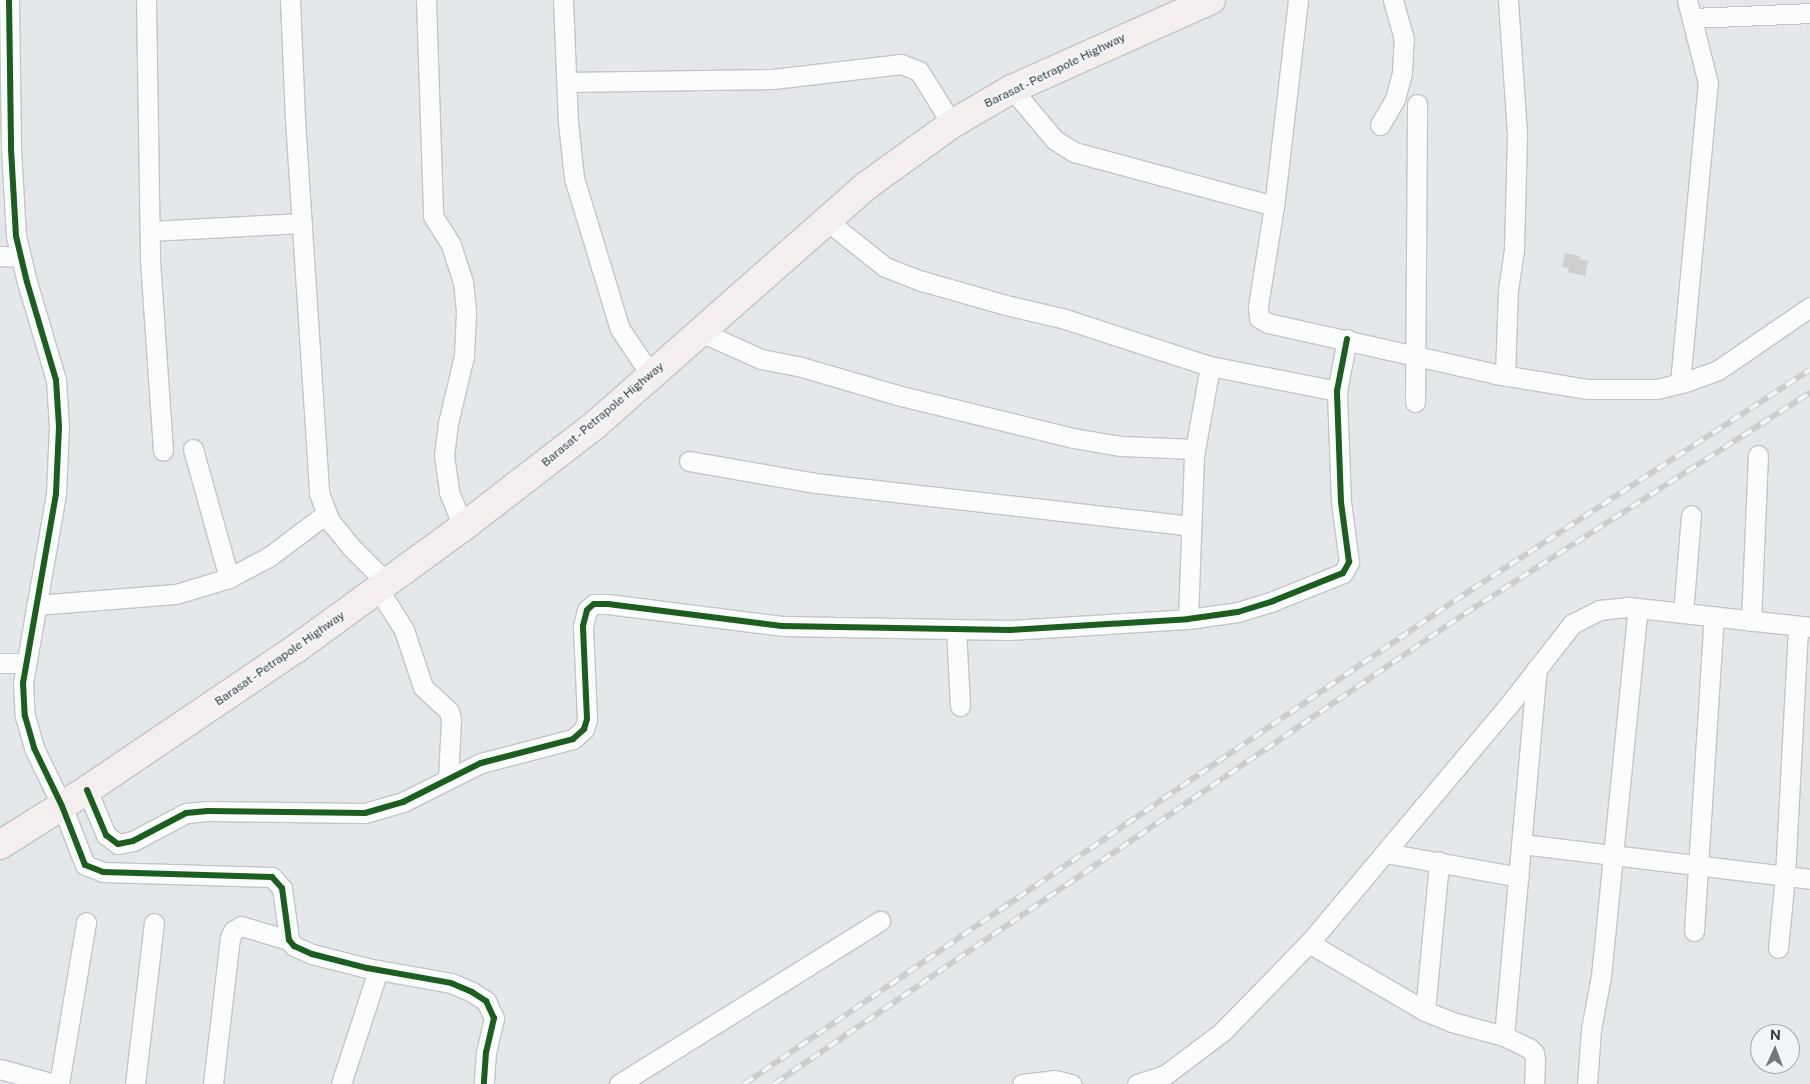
<!DOCTYPE html>
<style>
body{margin:0}
#map{position:relative;width:1810px;height:1084px;overflow:hidden;background:#e5e8ea;font-family:"Public Sans",sans-serif}
div>[style]{position:absolute}
.building>*{inset:0;background:#cecfd1}
.roads{filter:drop-shadow(1px 0 #c3c5c6) drop-shadow(-1px 0 #c3c5c6) drop-shadow(0 1px #c3c5c6) drop-shadow(0 -1px #c3c5c6)}
.minor>*{height:19px;margin:-9.5px;padding:0 9.5px;transform-origin:9.5px;border-radius:9.5px;background:#fbfcfc}
.trunk>*{height:28px;margin:-14px;padding:0 14px;transform-origin:14px;border-radius:14px;background:#f4eeee}
.rail>*{height:5.5px;margin-top:-2.75px;transform-origin:0;background:repeating-linear-gradient(90deg,#f1f5f8 0 11px,#ccc 0 22px);box-sizing:border-box;border-block:1px solid #ccc}
.cycleway>*{height:6px;margin:-3px;padding:0 3px;transform-origin:3px;border-radius:3px;background:#1b5e20}
span{translate:-50% -50%;white-space:nowrap;text-align:center;line-height:1.15;-webkit-text-stroke:5px #f1f5f8;paint-order:stroke}
.street-label{font-size:12px;color:#37383a}
.north{position:absolute;left:1750px;top:1024px;width:50px;height:50px;box-sizing:border-box;background:#f1f5f8;border:1px solid #a7a9ac;border-radius:50%;rotate:2deg;font-size:14px;font-weight:700;line-height:20px;text-align:center;color:#37383a}
.north::after{content:'';display:block;margin:auto;width:18px;height:22px;background:#747678;clip-path:polygon(50% 0,100% 100%,50% 72%,0 100%)}
</style>
<div id="map">
<div class="building">
<i style="clip-path:polygon(1565px 253px,1580px 256px,1579px 259px,1588px 261px,1585px 276px,1568px 272px,1569px 268px,1562px 267px)"></i>
</div>
<div class="roads">
<div class="minor">
<i style="left:9px;top:0;width:149px;rotate:89.2deg"></i>
<i style="left:11px;top:149px;width:87px;rotate:86.7deg"></i>
<i style="left:16px;top:236px;width:47px;rotate:76.6deg"></i>
<i style="left:27px;top:282px;width:102px;rotate:73.5deg"></i>
<i style="left:56px;top:380px;width:47px;rotate:86.3deg"></i>
<i style="left:59px;top:427px;width:67px;rotate:92.6deg"></i>
<i style="left:56px;top:494px;width:192px;rotate:99.9deg"></i>
<i style="left:23px;top:683px;width:33px;rotate:87deg"></i>
<i style="left:25px;top:716px;width:33px;rotate:74deg"></i>
<i style="left:34px;top:748px;width:64px;rotate:64.2deg"></i>
<i style="left:62px;top:806px;width:63px;rotate:68.7deg"></i>
<i style="left:85px;top:865px;width:19px;rotate:21deg"></i>
<i style="left:103px;top:872px;width:169px;rotate:1.7deg"></i>
<i style="left:272px;top:877px;width:15px;rotate:48deg"></i>
<i style="left:282px;top:888px;width:52px;rotate:82.3deg"></i>
<i style="left:289px;top:940px;width:8px;rotate:50deg"></i>
<i style="left:294px;top:946px;width:20px;rotate:24deg"></i>
<i style="left:312px;top:954px;width:57px;rotate:14.3deg"></i>
<i style="left:367px;top:968px;width:85px;rotate:10.1deg"></i>
<i style="left:451px;top:983px;width:23px;rotate:23deg"></i>
<i style="left:472px;top:992px;width:17px;rotate:33deg"></i>
<i style="left:486px;top:1001px;width:19px;rotate:65deg"></i>
<i style="left:494px;top:1018px;width:35px;rotate:103deg"></i>
<i style="left:486px;top:1052px;width:32px;rotate:94deg"></i>
<i style="left:146px;top:0;width:260px;rotate:89.1deg"></i>
<i style="left:150px;top:260px;width:191px;rotate:86.1deg"></i>
<i style="left:290px;top:0;width:119px;rotate:87.6deg"></i>
<i style="left:295px;top:119px;width:375px;rotate:86.3deg"></i>
<i style="left:319px;top:493px;width:30px;rotate:69deg"></i>
<i style="left:330px;top:521px;width:33px;rotate:51deg"></i>
<i style="left:351px;top:547px;width:51px;rotate:45deg"></i>
<i style="left:426px;top:0;width:216px;rotate:88.1deg"></i>
<i style="left:433px;top:216px;width:34px;rotate:58deg"></i>
<i style="left:451px;top:245px;width:39px;rotate:72deg"></i>
<i style="left:463px;top:282px;width:31px;rotate:84deg"></i>
<i style="left:466px;top:313px;width:43px;rotate:92.7deg"></i>
<i style="left:464px;top:356px;width:69px;rotate:103.4deg"></i>
<i style="left:448px;top:423px;width:32px;rotate:97deg"></i>
<i style="left:444px;top:455px;width:37px;rotate:82deg"></i>
<i style="left:449px;top:492px;width:38px;rotate:68deg"></i>
<i style="left:563px;top:0;width:122px;rotate:87.7deg"></i>
<i style="left:568px;top:122px;width:56px;rotate:83.9deg"></i>
<i style="left:574px;top:178px;width:158px;rotate:73.1deg"></i>
<i style="left:620px;top:329px;width:55px;rotate:56deg"></i>
<i style="left:1298px;top:0;width:207px;rotate:96.6deg"></i>
<i style="left:1274px;top:206px;width:101px;rotate:99.1deg"></i>
<i style="left:1258px;top:306px;width:12px;rotate:85deg"></i>
<i style="left:1259px;top:318px;width:10px;rotate:29deg"></i>
<i style="left:1268px;top:323px;width:234px;rotate:12.6deg"></i>
<i style="left:1496px;top:374px;width:93px;rotate:9.3deg"></i>
<i style="left:1588px;top:389px;width:69px"></i>
<i style="left:1657px;top:389px;width:32px;rotate:-14deg"></i>
<i style="left:1688px;top:381px;width:32px;rotate:-20deg"></i>
<i style="left:1718px;top:370px;width:112px;rotate:-34.4deg"></i>
<i style="left:1692px;top:18px;width:118px;rotate:-2.4deg"></i>
<i style="left:567px;top:82px;width:206px;rotate:-0.8deg"></i>
<i style="left:773px;top:79px;width:129px;rotate:-6.7deg"></i>
<i style="left:901px;top:64px;width:19px;rotate:21deg"></i>
<i style="left:919px;top:71px;width:62px;rotate:58.1deg"></i>
<i style="left:1012px;top:89px;width:67px;rotate:49.9deg"></i>
<i style="left:1055px;top:140px;width:22px;rotate:32deg"></i>
<i style="left:1074px;top:152px;width:207px;rotate:15.1deg"></i>
<i style="left:1380px;top:125px;width:30px;rotate:-60deg"></i>
<i style="left:1395px;top:99px;width:28px;rotate:-75deg"></i>
<i style="left:1402px;top:72px;width:33px;rotate:-87deg"></i>
<i style="left:1404px;top:39px;width:41px;rotate:-105.8deg"></i>
<i style="left:826px;top:220px;width:75px;rotate:38.5deg"></i>
<i style="left:885px;top:267px;width:40px;rotate:21deg"></i>
<i style="left:922px;top:281px;width:87px;rotate:15.9deg"></i>
<i style="left:1006px;top:305px;width:61px;rotate:13.3deg"></i>
<i style="left:1065px;top:319px;width:152px;rotate:18deg"></i>
<i style="left:1210px;top:366px;width:129px;rotate:11.1deg"></i>
<i style="left:150px;top:231px;width:152px;rotate:-3deg"></i>
<i style="left:0;top:256px;width:21px;rotate:3deg"></i>
<i style="left:701px;top:332px;width:66px;rotate:24.2deg"></i>
<i style="left:761px;top:359px;width:38px;rotate:11deg"></i>
<i style="left:798px;top:366px;width:103px;rotate:16.3deg"></i>
<i style="left:897px;top:395px;width:181px;rotate:13.7deg"></i>
<i style="left:1073px;top:438px;width:49px;rotate:9.5deg"></i>
<i style="left:1121px;top:446px;width:74px;rotate:2.3deg"></i>
<i style="left:1505px;top:375px;width:85px;rotate:-88deg"></i>
<i style="left:1508px;top:290px;width:40px;rotate:-81.5deg"></i>
<i style="left:1514px;top:250px;width:117px;rotate:-88.5deg"></i>
<i style="left:1517px;top:133px;width:133px;rotate:-93.9deg"></i>
<i style="left:1680px;top:383px;width:301px;rotate:-84.7deg"></i>
<i style="left:1708px;top:83px;width:86px;rotate:-104.2deg"></i>
<i style="left:1415px;top:402px;width:298px;rotate:-89.6deg"></i>
<i style="left:193px;top:449px;width:134px;rotate:74.4deg"></i>
<i style="left:689px;top:461px;width:128px;rotate:9.9deg"></i>
<i style="left:815px;top:483px;width:378px;rotate:6.5deg"></i>
<i style="left:379px;top:590px;width:47px;rotate:58deg"></i>
<i style="left:404px;top:630px;width:60px;rotate:71.6deg"></i>
<i style="left:423px;top:687px;width:35px;rotate:43deg"></i>
<i style="left:449px;top:711px;width:9px;rotate:77deg"></i>
<i style="left:451px;top:720px;width:59px;rotate:92.9deg"></i>
<i style="left:36px;top:605px;width:140px;rotate:-4.5deg"></i>
<i style="left:176px;top:594px;width:55px;rotate:-16.8deg"></i>
<i style="left:229px;top:578px;width:47px;rotate:-28.2deg"></i>
<i style="left:270px;top:556px;width:71px;rotate:-37deg"></i>
<i style="left:1683px;top:613px;width:98px;rotate:-85.3deg"></i>
<i style="left:1188px;top:619px;width:163px;rotate:-87.9deg"></i>
<i style="left:1194px;top:456px;width:91px;rotate:-79.9deg"></i>
<i style="left:1751px;top:621px;width:166px;rotate:-87.6deg"></i>
<i style="left:956px;top:629px;width:77px;rotate:87deg"></i>
<i style="left:0;top:663px;width:26px"></i>
<i style="left:87px;top:790px;width:49px;rotate:67.1deg"></i>
<i style="left:106px;top:835px;width:15px;rotate:37deg"></i>
<i style="left:118px;top:844px;width:15px;rotate:-11deg"></i>
<i style="left:133px;top:841px;width:60px;rotate:-27.8deg"></i>
<i style="left:186px;top:813px;width:22px;rotate:-5deg"></i>
<i style="left:208px;top:811px;width:157px;rotate:0.7deg"></i>
<i style="left:365px;top:813px;width:40px;rotate:-16deg"></i>
<i style="left:403px;top:802px;width:87px;rotate:-26.6deg"></i>
<i style="left:481px;top:763px;width:95px;rotate:-14.6deg"></i>
<i style="left:573px;top:739px;width:15px;rotate:-42deg"></i>
<i style="left:584px;top:729px;width:10px;rotate:-73deg"></i>
<i style="left:587px;top:719px;width:93px;rotate:-92.5deg"></i>
<i style="left:583px;top:626px;width:16px;rotate:-76deg"></i>
<i style="left:587px;top:610px;width:9px;rotate:-41deg"></i>
<i style="left:594px;top:604px;width:14px"></i>
<i style="left:608px;top:604px;width:175px;rotate:7.2deg"></i>
<i style="left:782px;top:626px;width:228px;rotate:1deg"></i>
<i style="left:1010px;top:630px;width:178px;rotate:-3.5deg"></i>
<i style="left:1188px;top:619px;width:50px;rotate:-8deg"></i>
<i style="left:1238px;top:612px;width:37px;rotate:-17deg"></i>
<i style="left:1273px;top:601px;width:75px;rotate:-21.8deg"></i>
<i style="left:1343px;top:573px;width:13px;rotate:-61deg"></i>
<i style="left:1349px;top:562px;width:61px;rotate:-97.6deg"></i>
<i style="left:1341px;top:502px;width:111px;rotate:-92.1deg"></i>
<i style="left:1337px;top:391px;width:53px;rotate:-79.1deg"></i>
<i style="left:1522px;top:844px;width:290px;rotate:6.9deg"></i>
<i style="left:1386px;top:853px;width:135px;rotate:10.2deg"></i>
<i style="left:1694px;top:931px;width:315px;rotate:-86.4deg"></i>
<i style="left:1309px;top:943px;width:134px;rotate:30.4deg"></i>
<i style="left:1425px;top:1011px;width:29px;rotate:22deg"></i>
<i style="left:1452px;top:1022px;width:54px;rotate:15.1deg"></i>
<i style="left:1504px;top:1036px;width:28px;rotate:26deg"></i>
<i style="left:1529px;top:1048px;width:7px;rotate:45deg"></i>
<i style="left:1534px;top:1053px;width:7px;rotate:82deg"></i>
<i style="left:1535px;top:1060px;width:24px;rotate:92deg"></i>
<i style="left:1778px;top:948px;width:72px;rotate:-84.4deg"></i>
<i style="left:1785px;top:876px;width:250px;rotate:-87deg"></i>
<i style="left:1425px;top:1011px;width:150px;rotate:-84.6deg"></i>
<i style="left:1504px;top:1036px;width:369px;rotate:-84.9deg"></i>
<i style="left:0;top:1069px;width:56px;rotate:15.5deg"></i>
<i style="left:59px;top:1084px;width:164px;rotate:-80.5deg"></i>
<i style="left:135px;top:1084px;width:162px;rotate:-83.3deg"></i>
<i style="left:213px;top:1084px;width:147px;rotate:-83.4deg"></i>
<i style="left:230px;top:938px;width:8px;rotate:-67deg"></i>
<i style="left:233px;top:931px;width:9px;rotate:-32deg"></i>
<i style="left:241px;top:926px;width:50px;rotate:16.3deg"></i>
<i style="left:341px;top:1084px;width:120px;rotate:-72deg"></i>
<i style="left:619px;top:1084px;width:308px;rotate:-32deg"></i>
<i style="left:1022px;top:1084px;width:32px;rotate:-7deg"></i>
<i style="left:1054px;top:1080px;width:18px;rotate:13deg"></i>
<i style="left:1137px;top:1084px;width:29px;rotate:-18deg"></i>
<i style="left:1165px;top:1075px;width:71px;rotate:-37deg"></i>
<i style="left:1222px;top:1032px;width:124px;rotate:-45.7deg"></i>
<i style="left:1309px;top:943px;width:309px;rotate:-50deg"></i>
<i style="left:1508px;top:706px;width:104px;rotate:-52deg"></i>
<i style="left:1572px;top:624px;width:30px;rotate:-27deg"></i>
<i style="left:1599px;top:610px;width:30px;rotate:-6deg"></i>
<i style="left:1629px;top:607px;width:182px;rotate:6.3deg"></i>
<i style="left:1587px;top:1084px;width:55px;rotate:-85.8deg"></i>
<i style="left:1591px;top:1029px;width:54px;rotate:-79.3deg"></i>
<i style="left:1601px;top:976px;width:370px;rotate:-84.3deg"></i>
</div>
<div class="trunk">
<i style="left:0;top:845px;width:103px;rotate:-32.3deg"></i>
<i style="left:87px;top:790px;width:254px;rotate:-34.1deg"></i>
<i style="left:297px;top:648px;width:205px;rotate:-36.1deg"></i>
<i style="left:463px;top:527px;width:167px;rotate:-37.7deg"></i>
<i style="left:595px;top:425px;width:361px;rotate:-41.4deg"></i>
<i style="left:866px;top:186px;width:106px;rotate:-35.8deg"></i>
<i style="left:952px;top:124px;width:69px;rotate:-30.3deg"></i>
<i style="left:1012px;top:89px;width:218px;rotate:-24.1deg"></i>
</div>
</div>
<div class="rail">
<i style="left:744px;top:1084px;width:859px;rotate:-34.23deg"></i>
<i style="left:1454px;top:601px;width:424px;rotate:-33deg"></i>
<i style="left:774px;top:1084px;width:835px;rotate:-34.26deg"></i>
<i style="left:1464px;top:614px;width:411px;rotate:-32.6deg"></i>
</div>
<div class="cycleway">
<i style="left:9px;top:0;width:149px;rotate:89.2deg"></i>
<i style="left:11px;top:149px;width:87px;rotate:86.7deg"></i>
<i style="left:16px;top:236px;width:47px;rotate:76.6deg"></i>
<i style="left:27px;top:282px;width:102px;rotate:73.5deg"></i>
<i style="left:56px;top:380px;width:47px;rotate:86.3deg"></i>
<i style="left:59px;top:427px;width:67px;rotate:92.6deg"></i>
<i style="left:56px;top:494px;width:192px;rotate:99.9deg"></i>
<i style="left:23px;top:683px;width:33px;rotate:87deg"></i>
<i style="left:25px;top:716px;width:33px;rotate:74deg"></i>
<i style="left:34px;top:748px;width:64px;rotate:64.2deg"></i>
<i style="left:62px;top:806px;width:63px;rotate:68.7deg"></i>
<i style="left:85px;top:865px;width:19px;rotate:21deg"></i>
<i style="left:103px;top:872px;width:169px;rotate:1.7deg"></i>
<i style="left:272px;top:877px;width:15px;rotate:48deg"></i>
<i style="left:282px;top:888px;width:52px;rotate:82.3deg"></i>
<i style="left:289px;top:940px;width:8px;rotate:50deg"></i>
<i style="left:294px;top:946px;width:20px;rotate:24deg"></i>
<i style="left:312px;top:954px;width:57px;rotate:14.3deg"></i>
<i style="left:367px;top:968px;width:85px;rotate:10.1deg"></i>
<i style="left:451px;top:983px;width:23px;rotate:23deg"></i>
<i style="left:472px;top:992px;width:17px;rotate:33deg"></i>
<i style="left:486px;top:1001px;width:19px;rotate:65deg"></i>
<i style="left:494px;top:1018px;width:35px;rotate:103deg"></i>
<i style="left:486px;top:1052px;width:32px;rotate:94deg"></i>
<i style="left:87px;top:790px;width:49px;rotate:67.1deg"></i>
<i style="left:106px;top:835px;width:15px;rotate:37deg"></i>
<i style="left:118px;top:844px;width:15px;rotate:-11deg"></i>
<i style="left:133px;top:841px;width:60px;rotate:-27.8deg"></i>
<i style="left:186px;top:813px;width:22px;rotate:-5deg"></i>
<i style="left:208px;top:811px;width:157px;rotate:0.7deg"></i>
<i style="left:365px;top:813px;width:40px;rotate:-16deg"></i>
<i style="left:403px;top:802px;width:87px;rotate:-26.6deg"></i>
<i style="left:481px;top:763px;width:95px;rotate:-14.6deg"></i>
<i style="left:573px;top:739px;width:15px;rotate:-42deg"></i>
<i style="left:584px;top:729px;width:10px;rotate:-73deg"></i>
<i style="left:587px;top:719px;width:93px;rotate:-92.5deg"></i>
<i style="left:583px;top:626px;width:16px;rotate:-76deg"></i>
<i style="left:587px;top:610px;width:9px;rotate:-41deg"></i>
<i style="left:594px;top:604px;width:14px"></i>
<i style="left:608px;top:604px;width:175px;rotate:7.2deg"></i>
<i style="left:782px;top:626px;width:228px;rotate:1deg"></i>
<i style="left:1010px;top:630px;width:178px;rotate:-3.5deg"></i>
<i style="left:1188px;top:619px;width:50px;rotate:-8deg"></i>
<i style="left:1238px;top:612px;width:37px;rotate:-17deg"></i>
<i style="left:1273px;top:601px;width:75px;rotate:-21.8deg"></i>
<i style="left:1343px;top:573px;width:13px;rotate:-61deg"></i>
<i style="left:1349px;top:562px;width:61px;rotate:-97.6deg"></i>
<i style="left:1341px;top:502px;width:111px;rotate:-92.1deg"></i>
<i style="left:1337px;top:391px;width:53px;rotate:-79.1deg"></i>
</div>
<div class="street-label">
<span style="left:1055px;top:71px;rotate:-26deg">Barasat - Petrapole Highway</span>
<span style="left:603px;top:415px;rotate:-40deg">Barasat - Petrapole Highway</span>
<span style="left:280px;top:659px;rotate:-35deg">Barasat - Petrapole Highway</span>
</div>
<div class="north">N</div>
</div>
